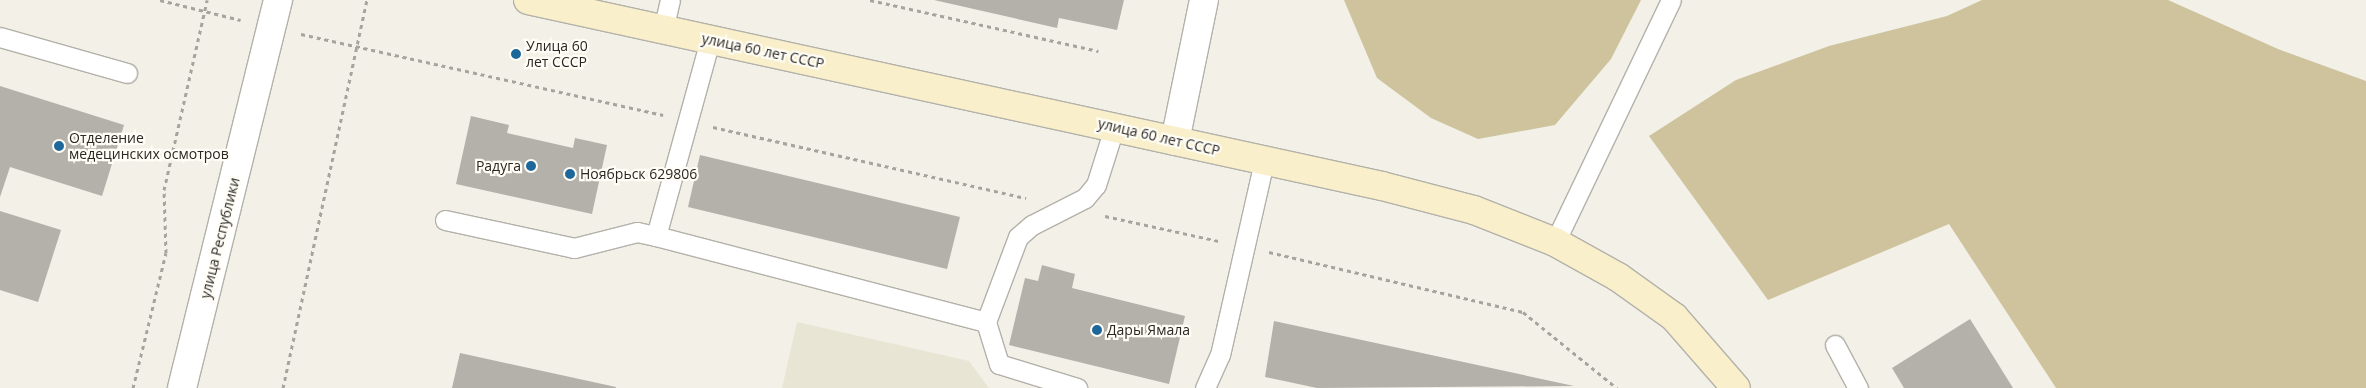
<!DOCTYPE html>
<meta charset="utf-8">
<style>
body{margin:0}
#map{position:relative;width:2366px;height:388px;overflow:hidden;background:#f2f0e7;font-family:"Open Sans",sans-serif}
div>[style]{position:absolute}
.built>*{inset:0;background:#e9e5d5}
.green>*{inset:0;background:#cec39d}
.building>*{inset:0;background:#b3b1a9}
.path>*{height:3px;margin-top:-1.5px;transform-origin:0;background:repeating-linear-gradient(90deg,#a6a49e 0 4px,transparent 0 8px)}
.roads{filter:drop-shadow(1px 0 #b3b1a9) drop-shadow(-1px 0 #b3b1a9) drop-shadow(0 1px #b3b1a9) drop-shadow(0 -1px #b3b1a9)}
.service>*{height:19px;margin:-9.5px;padding:0 9.5px;transform-origin:9.5px;border-radius:9.5px;background:#fff}
.minor>*{height:28px;margin:-14px;padding:0 14px;transform-origin:14px;border-radius:14px;background:#fff}
.tertiary>*{height:28px;margin:-14px;padding:0 14px;transform-origin:14px;border-radius:14px;background:#fff}
.secondary>*{height:28px;margin:-14px;padding:0 14px;transform-origin:14px;border-radius:14px;background:#f9efcb}
.dots>*{width:14px;height:14px;translate:-50% -50%;box-sizing:border-box;border:2px solid #fffdf6;border-radius:50%}
span{translate:-50% -50%;white-space:nowrap;text-align:center;line-height:1.15;-webkit-text-stroke:4.5px #fffdf6;paint-order:stroke}
.poi-label{font-size:14px;color:#282724}
.left{translate:0 -50%;text-align:left}
.right{translate:-100% -50%;text-align:right}
.street-label{font-size:14px;color:#282724}
</style>
<div id="map">
<div class="built">
<i style="clip-path:polygon(797px 322px,969px 361px,989px 388px,782px 388px)"></i>
</div>
<div class="green">
<i style="clip-path:polygon(1344px 0,1641px 0,1611px 59px,1555px 125px,1478px 139px,1431px 118px,1377px 78px)"></i>
<i style="clip-path:polygon(1982px 0,2168px 0,2278px 49px,2366px 81px,2366px 388px,2056px 388px,1949px 224px,1768px 300px,1649px 136px,1736px 80px,1829px 46px,1947px 16px)"></i>
</div>
<div class="building">
<i style="clip-path:polygon(934px 0,1124px 0,1117px 30px,1059px 18px,1057px 28px)"></i>
<i style="clip-path:polygon(0 86px,124px 125px,102px 196px,10px 167px,0 197px)"></i>
<i style="clip-path:polygon(471px 116px,509px 125px,507px 133px,573px 148px,575px 138px,607px 145px,592px 214px,456px 184px)"></i>
<i style="clip-path:polygon(700px 155px,960px 217px,947px 269px,688px 207px)"></i>
<i style="clip-path:polygon(0 211px,61px 230px,38px 302px,0 290px)"></i>
<i style="clip-path:polygon(1042px 265px,1075px 274px,1072px 288px,1185px 316px,1169px 384px,1009px 345px,1025px 278px,1038px 281px)"></i>
<i style="clip-path:polygon(1970px 319px,2013px 388px,1904px 388px,1892px 368px)"></i>
<i style="clip-path:polygon(1274px 321px,1574px 386px,1317px 388px,1265px 377px)"></i>
<i style="clip-path:polygon(460px 353px,616px 387px,616px 388px,452px 388px)"></i>
</div>
<div class="path">
<i style="left:160px;top:0;width:83px;rotate:13.9deg"></i>
<i style="left:870px;top:0;width:234px;rotate:12.6deg"></i>
<i style="left:301px;top:34px;width:371px;rotate:12.6deg"></i>
<i style="left:713px;top:127px;width:321px;rotate:12.8deg"></i>
<i style="left:1105px;top:216px;width:117px;rotate:12.4deg"></i>
<i style="left:1269px;top:252px;width:261px;rotate:13.3deg"></i>
<i style="left:1523px;top:312px;width:121px;rotate:39deg"></i>
<i style="left:133px;top:388px;width:139px;rotate:-76.3deg"></i>
<i style="left:166px;top:253px;width:63px;rotate:-91.8deg"></i>
<i style="left:164px;top:190px;width:195px;rotate:-77.2deg"></i>
<i style="left:283px;top:388px;width:397px;rotate:-77.8deg"></i>
</div>
<div class="roads">
<div class="service">
<i style="left:663px;top:30px;width:31px;rotate:-77deg"></i>
<i style="left:0;top:37px;width:132px;rotate:15.8deg"></i>
<i style="left:445px;top:220px;width:132px;rotate:12.2deg"></i>
<i style="left:574px;top:248px;width:65px;rotate:-14.3deg"></i>
<i style="left:637px;top:232px;width:19px;rotate:12deg"></i>
<i style="left:656px;top:236px;width:203px;rotate:-74.6deg"></i>
<i style="left:656px;top:236px;width:341px;rotate:14.6deg"></i>
<i style="left:986px;top:322px;width:91px;rotate:-69.4deg"></i>
<i style="left:1018px;top:237px;width:18px;rotate:-41deg"></i>
<i style="left:1032px;top:225px;width:59px;rotate:-27deg"></i>
<i style="left:1085px;top:198px;width:17px;rotate:-50deg"></i>
<i style="left:1096px;top:185px;width:60px;rotate:-72.5deg"></i>
<i style="left:1555px;top:242px;width:268px;rotate:-64.4deg"></i>
<i style="left:986px;top:322px;width:44px;rotate:72.8deg"></i>
<i style="left:999px;top:364px;width:82px;rotate:17.1deg"></i>
<i style="left:1835px;top:345px;width:49px;rotate:61.9deg"></i>
<i style="left:1205px;top:388px;width:36px;rotate:-66deg"></i>
<i style="left:1220px;top:355px;width:199px;rotate:-77.2deg"></i>
</div>
<div class="minor">
<i style="left:1175px;top:141px;width:144px;rotate:-78.4deg"></i>
</div>
<div class="tertiary">
<i style="left:182px;top:388px;width:400px;rotate:-76.1deg"></i>
</div>
<div class="secondary">
<i style="left:528px;top:0;width:874px;rotate:12.29deg"></i>
<i style="left:1382px;top:186px;width:95px;rotate:14.6deg"></i>
<i style="left:1474px;top:210px;width:87px;rotate:21.6deg"></i>
<i style="left:1555px;top:242px;width:72px;rotate:29.1deg"></i>
<i style="left:1618px;top:277px;width:69px;rotate:35.5deg"></i>
<i style="left:1674px;top:317px;width:94px;rotate:48.9deg"></i>
</div>
</div>
<div class="dots">
<i style="left:516px;top:54px;background:#1d679a"></i>
<i style="left:59px;top:146px;background:#1d679a"></i>
<i style="left:531px;top:166px;background:#1d679a"></i>
<i style="left:570px;top:174px;background:#1d679a"></i>
<i style="left:1097px;top:330px;background:#1d679a"></i>
</div>
<div class="poi-label">
<span class="left" style="left:526px;top:54px">Улица 60<br>лет СССР</span>
<span class="left" style="left:69px;top:146px">Отделение<br>медецинских осмотров</span>
<span class="right" style="left:521px;top:166px">Радуга</span>
<span class="left" style="left:580px;top:174px">Ноябрьск 629806</span>
<span class="left" style="left:1107px;top:330px">Дары Ямала</span>
</div>
<div class="street-label">
<span style="left:763px;top:51px;rotate:12deg">улица 60 лет СССР</span>
<span style="left:1159px;top:137px;rotate:13deg">улица 60 лет СССР</span>
<span style="left:220px;top:238px;rotate:-76deg">улица Республики</span>
</div>
</div>
